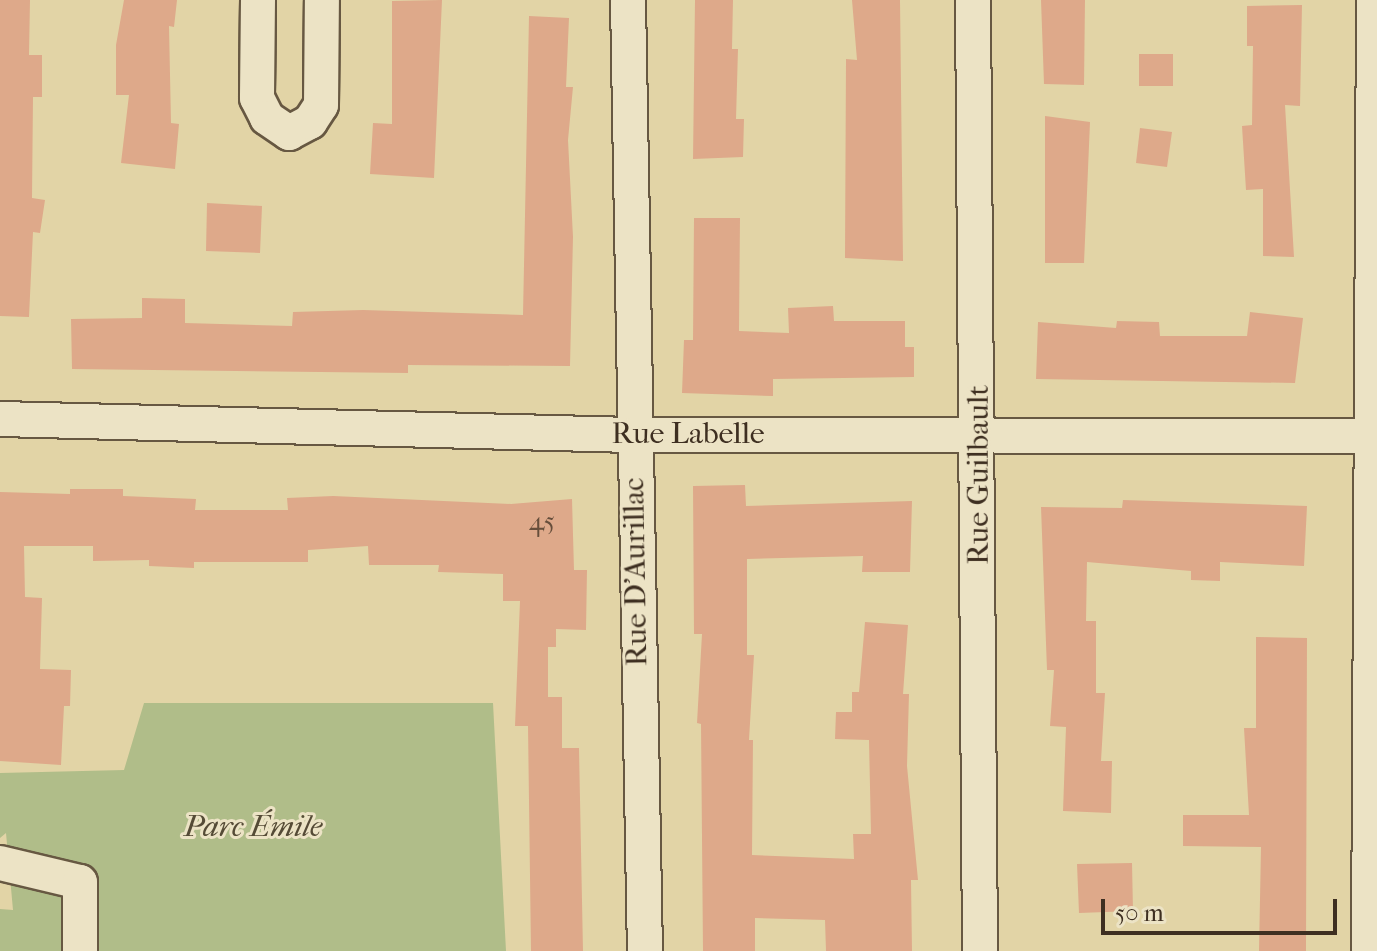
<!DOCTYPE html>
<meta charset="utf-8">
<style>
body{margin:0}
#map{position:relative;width:1377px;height:951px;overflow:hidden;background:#e2d4a6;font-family:"IM FELL French Canon",serif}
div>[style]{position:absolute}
.green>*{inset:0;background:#b0bd89}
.building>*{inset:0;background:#dea98a}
.roads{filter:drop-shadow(2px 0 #675842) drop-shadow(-2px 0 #675842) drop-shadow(0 2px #675842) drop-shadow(0 -2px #675842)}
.minor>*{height:34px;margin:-17px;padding:0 17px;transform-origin:17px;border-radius:17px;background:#ece3c5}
span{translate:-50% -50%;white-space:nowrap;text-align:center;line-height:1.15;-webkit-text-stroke:6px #ece3c5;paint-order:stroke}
.number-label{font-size:26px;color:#664e3b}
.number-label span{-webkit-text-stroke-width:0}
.street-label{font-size:30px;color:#3e2f21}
.park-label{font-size:30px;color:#554b36;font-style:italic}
.scale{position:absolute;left:1101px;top:899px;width:236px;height:36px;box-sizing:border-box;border:4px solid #3e2f21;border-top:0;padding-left:10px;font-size:24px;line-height:28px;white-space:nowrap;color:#3e2f21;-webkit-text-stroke:6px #ece3c5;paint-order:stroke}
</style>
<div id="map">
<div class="green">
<i style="clip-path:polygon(144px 703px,493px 703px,506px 951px,0 951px,0 909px,13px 910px,6px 833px,0 838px,0 773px,124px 770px)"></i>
</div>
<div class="building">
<i style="clip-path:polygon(0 0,30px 0,29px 55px,42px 55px,42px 97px,33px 97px,32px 198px,45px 200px,40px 233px,33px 232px,29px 317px,0 316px)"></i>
<i style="clip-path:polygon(124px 0,177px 0,174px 27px,169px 26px,171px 123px,179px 124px,175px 169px,121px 163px,129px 95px,116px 95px,116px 45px)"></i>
<i style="clip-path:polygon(442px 0,434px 178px,370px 174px,373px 123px,392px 124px,392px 1px)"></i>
<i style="clip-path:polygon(695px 0,733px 0,732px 49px,738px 49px,736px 119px,744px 119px,743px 157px,693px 159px)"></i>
<i style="clip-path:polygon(852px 0,900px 0,903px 261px,845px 258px,846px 59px,857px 60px)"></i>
<i style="clip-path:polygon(1041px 0,1085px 0,1084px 85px,1044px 84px)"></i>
<i style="clip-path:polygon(1302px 5px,1300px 106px,1285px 105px,1294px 257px,1263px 256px,1263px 189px,1246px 190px,1242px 126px,1252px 125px,1253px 46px,1247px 46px,1247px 6px)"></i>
<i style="clip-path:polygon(529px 16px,569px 18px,566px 87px,573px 87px,568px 140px,573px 237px,570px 366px,408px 365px,408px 373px,72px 369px,71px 319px,142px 318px,142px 298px,185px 299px,185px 323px,292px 326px,293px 312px,363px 310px,523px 315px)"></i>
<i style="clip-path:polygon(1139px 54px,1173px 54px,1173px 86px,1139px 86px)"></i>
<i style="clip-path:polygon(1045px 116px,1090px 122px,1084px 263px,1045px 263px)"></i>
<i style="clip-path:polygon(1140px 128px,1172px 132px,1167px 167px,1136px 163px)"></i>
<i style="clip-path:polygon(207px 203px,262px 206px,260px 253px,206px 251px)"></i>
<i style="clip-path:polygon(694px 218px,740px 218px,739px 331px,789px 333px,788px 308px,833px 306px,834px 321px,905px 321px,905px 347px,914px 347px,914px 377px,773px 379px,773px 396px,682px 393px,684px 340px,693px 340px)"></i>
<i style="clip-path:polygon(1250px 312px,1303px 318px,1295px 383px,1036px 379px,1038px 322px,1116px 328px,1117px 321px,1159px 322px,1160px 336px,1247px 336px)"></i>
<i style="clip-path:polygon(745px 485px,746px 506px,912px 501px,910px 572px,862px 572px,863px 556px,747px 559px,747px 655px,754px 655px,749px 740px,753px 740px,752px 855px,854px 859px,853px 834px,871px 834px,869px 740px,835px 739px,836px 712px,852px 712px,852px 692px,859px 692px,865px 622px,908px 625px,903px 694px,909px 694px,907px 766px,918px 880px,911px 880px,912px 951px,826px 951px,825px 920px,755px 918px,755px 951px,703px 951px,701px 724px,697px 723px,702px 634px,694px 634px,693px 486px)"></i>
<i style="clip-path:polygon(70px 489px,123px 489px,123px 496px,196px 499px,195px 510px,288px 510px,287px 498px,333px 496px,511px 504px,572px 499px,574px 570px,587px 570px,586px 630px,556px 629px,556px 647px,548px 647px,548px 697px,562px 697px,562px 748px,579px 748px,583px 951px,531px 951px,528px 726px,515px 726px,520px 601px,503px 601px,503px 574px,438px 572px,439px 565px,369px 565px,368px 546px,308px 550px,308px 562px,194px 562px,194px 568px,149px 566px,149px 560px,93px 561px,93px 546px,24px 546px,25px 597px,42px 598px,40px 669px,71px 670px,70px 706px,64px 706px,61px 765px,0 761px,0 492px,70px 494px)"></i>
<i style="clip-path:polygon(1123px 500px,1307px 506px,1304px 566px,1220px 562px,1220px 581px,1191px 580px,1191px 571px,1087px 562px,1086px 621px,1096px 621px,1096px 693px,1105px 693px,1101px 761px,1112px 761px,1111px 813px,1063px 811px,1066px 727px,1050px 726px,1054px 670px,1047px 670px,1041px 507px,1122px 508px)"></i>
<i style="clip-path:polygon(1256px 637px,1307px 638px,1306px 951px,1259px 951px,1261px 847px,1183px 846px,1183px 815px,1249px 815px,1244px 728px,1256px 728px)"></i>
<i style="clip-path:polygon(1132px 863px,1133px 911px,1079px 913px,1077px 864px)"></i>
</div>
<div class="roads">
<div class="minor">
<i style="left:258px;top:0;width:98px;rotate:90.6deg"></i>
<i style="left:257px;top:98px;width:22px;rotate:63deg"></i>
<i style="left:267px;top:118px;width:27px;rotate:34deg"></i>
<i style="left:289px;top:133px;width:24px;rotate:-28deg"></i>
<i style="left:310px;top:122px;width:20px;rotate:-57deg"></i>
<i style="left:321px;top:105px;width:105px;rotate:-89.5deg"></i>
<i style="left:628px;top:0;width:951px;rotate:88.98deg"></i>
<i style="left:973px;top:0;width:951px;rotate:89.58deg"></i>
<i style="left:0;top:419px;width:633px;rotate:1.45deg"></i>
<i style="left:633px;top:435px;width:744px;rotate:0.08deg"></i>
<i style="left:0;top:863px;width:82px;rotate:13.4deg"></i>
<i style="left:80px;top:882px;width:69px;rotate:90deg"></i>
<i style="left:1369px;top:951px;width:951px;rotate:-89.7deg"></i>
</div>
</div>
<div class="number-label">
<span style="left:542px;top:522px">45</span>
</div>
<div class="street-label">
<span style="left:688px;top:434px">Rue Labelle</span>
<span style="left:979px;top:475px;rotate:-90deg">Rue Guilbault</span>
<span style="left:636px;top:572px;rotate:-91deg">Rue D'Aurillac</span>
</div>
<div class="park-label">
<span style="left:253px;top:827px">Parc Émile</span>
</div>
<div class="scale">50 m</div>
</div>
